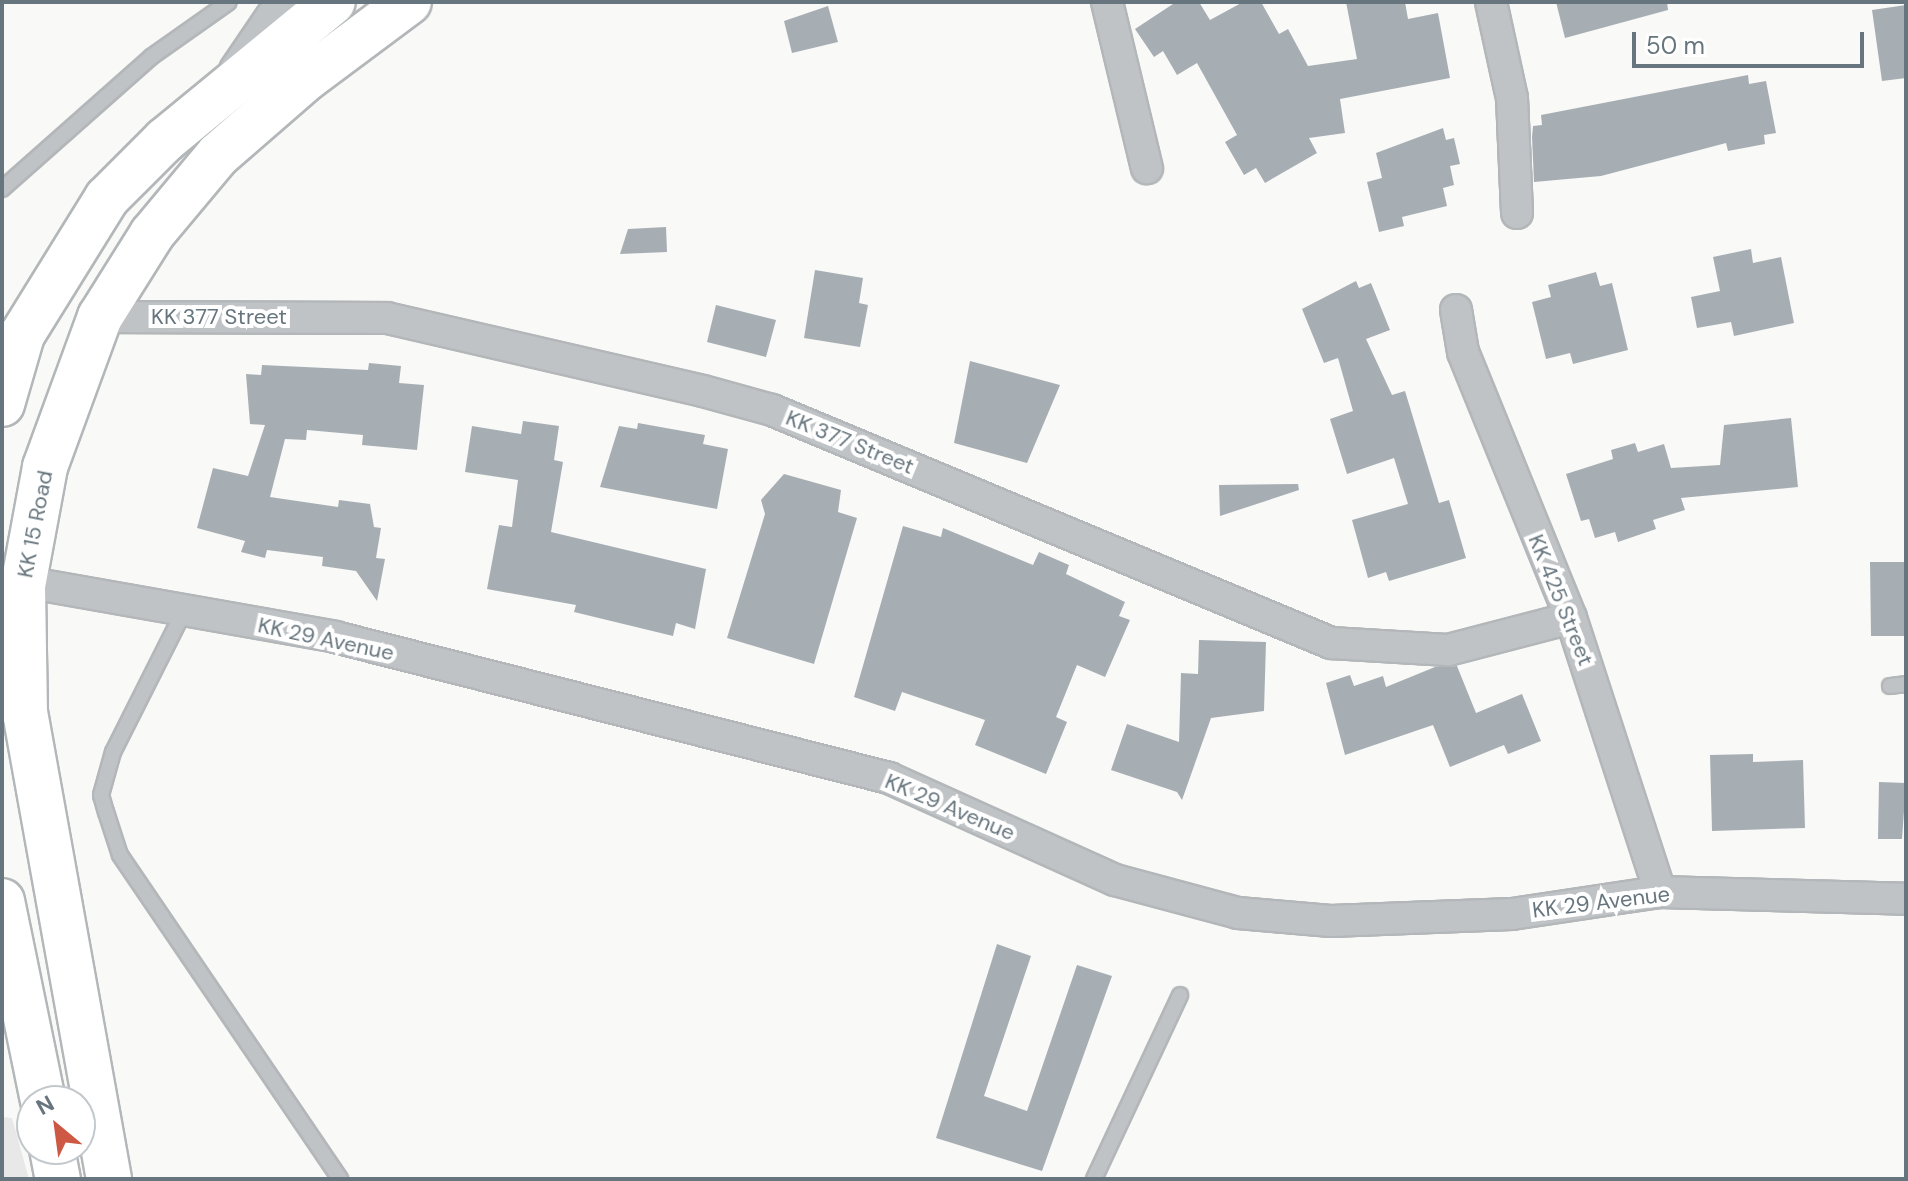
<!DOCTYPE html>
<style>
body{margin:0}
#map{position:relative;width:1908px;height:1181px;overflow:hidden;background:#f9f9f7;font-family:"DM Sans",sans-serif}
div>[style]{position:absolute}
.built>*{inset:0;background:#e7e8e7}
.building>*{inset:0;background:#a7aeb3}
.roads{filter:drop-shadow(2px 0 #b3b7b9) drop-shadow(-2px 0 #b3b7b9) drop-shadow(0 2px #b3b7b9) drop-shadow(0 -2px #b3b7b9)}
.lane>*{height:14px;margin:-7px;padding:0 7px;transform-origin:7px;border-radius:7px;background:#bfc3c6}
.street>*{height:30px;margin:-15px;padding:0 15px;transform-origin:15px;border-radius:15px;background:#bfc3c6}
.highway>*{height:44px;margin:-22px;padding:0 22px;transform-origin:22px;border-radius:22px;background:#fff}
span{translate:-50% -50%;white-space:nowrap;text-align:center;line-height:1.15;-webkit-text-stroke:8px #fff;paint-order:stroke}
.street-label{font-size:22px;color:#67767e}
.frame{position:absolute;inset:0;border:4px solid #67767e;pointer-events:none}
.north{position:absolute;left:16px;top:1085px;width:80px;height:80px;box-sizing:border-box;background:#fff;border:2px solid #c2c8cb;border-radius:50%;rotate:331deg;font-size:22px;font-weight:700;line-height:32px;text-align:center;color:#67767e}
.north::after{content:'';display:block;margin:auto;width:28px;height:36px;background:#cd5843;clip-path:polygon(50% 0,100% 100%,50% 72%,0 100%)}
.scale{position:absolute;left:1632px;top:32px;width:232px;height:36px;box-sizing:border-box;border:4px solid #67767e;border-top:0;padding-left:10px;font-size:24px;line-height:28px;white-space:nowrap;color:#67767e;-webkit-text-stroke:6px #fff;paint-order:stroke}
</style>
<div id="map">
<div class="built">
<i style="clip-path:polygon(2px 1117px,12px 1118px,29px 1179px,2px 1179px)"></i>
</div>
<div class="building">
<i style="clip-path:polygon(1176px 2px,1199px 2px,1210px 20px,1243px 2px,1261px 2px,1279px 34px,1288px 29px,1308px 66px,1357px 59px,1346px 2px,1405px 2px,1408px 19px,1438px 13px,1450px 78px,1340px 99px,1345px 133px,1309px 138px,1317px 153px,1265px 183px,1256px 168px,1244px 175px,1225px 142px,1237px 135px,1197px 63px,1177px 75px,1163px 51px,1154px 57px,1135px 29px)"></i>
<i style="clip-path:polygon(1556px 2px,1667px 2px,1668px 10px,1565px 38px)"></i>
<i style="clip-path:polygon(1906px 5px,1906px 78px,1882px 81px,1872px 10px)"></i>
<i style="clip-path:polygon(828px 6px,838px 42px,792px 53px,784px 21px)"></i>
<i style="clip-path:polygon(1748px 75px,1749px 84px,1766px 81px,1776px 133px,1764px 135px,1765px 144px,1728px 151px,1726px 143px,1601px 176px,1534px 182px,1532px 137px,1533px 126px,1542px 125px,1541px 115px)"></i>
<i style="clip-path:polygon(1443px 128px,1446px 140px,1454px 138px,1460px 164px,1450px 166px,1454px 185px,1443px 188px,1447px 206px,1402px 217px,1404px 226px,1379px 232px,1367px 182px,1382px 178px,1376px 153px)"></i>
<i style="clip-path:polygon(666px 227px,667px 252px,620px 254px,628px 229px)"></i>
<i style="clip-path:polygon(1751px 249px,1753px 263px,1781px 257px,1794px 323px,1734px 336px,1731px 322px,1697px 328px,1691px 297px,1720px 291px,1713px 257px)"></i>
<i style="clip-path:polygon(815px 270px,863px 278px,859px 303px,868px 305px,860px 347px,804px 338px)"></i>
<i style="clip-path:polygon(1596px 272px,1600px 286px,1612px 283px,1628px 350px,1573px 364px,1570px 353px,1546px 359px,1532px 302px,1551px 297px,1548px 285px)"></i>
<i style="clip-path:polygon(1356px 281px,1359px 288px,1371px 283px,1390px 330px,1366px 339px,1392px 395px,1405px 391px,1439px 503px,1449px 500px,1466px 558px,1389px 581px,1386px 572px,1368px 578px,1352px 520px,1408px 504px,1394px 458px,1347px 474px,1330px 419px,1353px 411px,1338px 358px,1324px 363px,1302px 309px)"></i>
<i style="clip-path:polygon(716px 305px,776px 320px,766px 357px,707px 342px)"></i>
<i style="clip-path:polygon(970px 361px,1060px 385px,1027px 463px,954px 443px)"></i>
<i style="clip-path:polygon(369px 363px,401px 366px,399px 383px,424px 385px,417px 450px,362px 445px,363px 435px,307px 430px,306px 440px,285px 439px,270px 497px,338px 507px,339px 500px,370px 504px,374px 527px,381px 528px,376px 558px,385px 559px,377px 601px,356px 571px,322px 566px,323px 557px,267px 550px,265px 558px,241px 552px,245px 541px,197px 528px,213px 468px,248px 476px,265px 425px,250px 424px,246px 374px,261px 375px,262px 365px,368px 370px)"></i>
<i style="clip-path:polygon(1791px 418px,1798px 487px,1681px 498px,1685px 510px,1653px 520px,1656px 529px,1618px 542px,1615px 532px,1595px 538px,1589px 519px,1581px 521px,1566px 474px,1613px 459px,1611px 450px,1635px 443px,1638px 452px,1664px 444px,1671px 468px,1720px 465px,1724px 425px)"></i>
<i style="clip-path:polygon(523px 421px,559px 426px,554px 460px,563px 462px,551px 532px,706px 569px,695px 629px,676px 623px,673px 636px,574px 612px,576px 605px,487px 589px,499px 525px,512px 527px,518px 480px,465px 472px,472px 426px,521px 434px)"></i>
<i style="clip-path:polygon(638px 423px,705px 435px,703px 444px,728px 449px,717px 509px,600px 487px,619px 426px,637px 429px)"></i>
<i style="clip-path:polygon(784px 474px,841px 490px,838px 512px,857px 518px,814px 664px,727px 638px,765px 514px,761px 500px)"></i>
<i style="clip-path:polygon(1298px 484px,1299px 490px,1220px 516px,1219px 485px)"></i>
<i style="clip-path:polygon(903px 526px,941px 537px,943px 528px,1033px 565px,1039px 552px,1069px 565px,1066px 574px,1125px 602px,1119px 616px,1130px 620px,1105px 677px,1077px 665px,1056px 717px,1067px 722px,1046px 774px,975px 745px,985px 720px,902px 692px,895px 711px,854px 697px)"></i>
<i style="clip-path:polygon(1870px 562px,1906px 562px,1906px 636px,1871px 636px)"></i>
<i style="clip-path:polygon(1199px 640px,1266px 642px,1264px 711px,1211px 718px,1182px 800px,1177px 792px,1111px 770px,1127px 724px,1179px 742px,1181px 673px,1198px 674px)"></i>
<i style="clip-path:polygon(1457px 666px,1476px 713px,1522px 694px,1541px 741px,1508px 754px,1504px 745px,1450px 767px,1433px 725px,1345px 755px,1326px 683px,1350px 675px,1354px 686px,1383px 676px,1386px 687px,1435px 667px)"></i>
<i style="clip-path:polygon(1753px 754px,1753px 762px,1803px 760px,1805px 828px,1712px 831px,1710px 755px)"></i>
<i style="clip-path:polygon(1879px 782px,1906px 783px,1902px 839px,1878px 839px)"></i>
<i style="clip-path:polygon(997px 944px,1031px 956px,984px 1096px,1027px 1111px,1077px 965px,1112px 976px,1042px 1171px,936px 1138px)"></i>
</div>
<div class="roads">
<div class="lane">
<i style="left:2px;top:189px;width:199px;rotate:-41.5deg"></i>
<i style="left:151px;top:57px;width:95px;rotate:-35.2deg"></i>
<i style="left:184px;top:611px;width:158px;rotate:116.7deg"></i>
<i style="left:113px;top:752px;width:45px;rotate:105.6deg"></i>
<i style="left:101px;top:795px;width:18px;rotate:74deg"></i>
<i style="left:106px;top:812px;width:45px;rotate:72deg"></i>
<i style="left:120px;top:855px;width:392px;rotate:55.8deg"></i>
<i style="left:1890px;top:686px;width:16px;rotate:-7deg"></i>
<i style="left:1094px;top:1179px;width:203px;rotate:-64.9deg"></i>
</div>
<div class="street">
<i style="left:1107px;top:2px;width:171px;rotate:76.5deg"></i>
<i style="left:1491px;top:2px;width:98px;rotate:77.7deg"></i>
<i style="left:1512px;top:98px;width:115px;rotate:87.5deg"></i>
<i style="left:235px;top:70px;width:82px;rotate:-55.9deg"></i>
<i style="left:1456px;top:310px;width:43px;rotate:80.5deg"></i>
<i style="left:1463px;top:352px;width:287px;rotate:67.9deg"></i>
<i style="left:1571px;top:618px;width:288px;rotate:72deg"></i>
<i style="left:100px;top:317px;width:287px;rotate:0.2deg"></i>
<i style="left:387px;top:318px;width:324px;rotate:13deg"></i>
<i style="left:703px;top:391px;width:72px;rotate:15.4deg"></i>
<i style="left:772px;top:410px;width:606px;rotate:22.63deg"></i>
<i style="left:1331px;top:643px;width:117px;rotate:3.4deg"></i>
<i style="left:1448px;top:650px;width:127px;rotate:-14.6deg"></i>
<i style="left:2px;top:578px;width:338px;rotate:10deg"></i>
<i style="left:335px;top:637px;width:572px;rotate:14.28deg"></i>
<i style="left:889px;top:778px;width:248px;rotate:24.3deg"></i>
<i style="left:1115px;top:880px;width:127px;rotate:15deg"></i>
<i style="left:1238px;top:913px;width:93px;rotate:4.9deg"></i>
<i style="left:1331px;top:921px;width:181px;rotate:-2.2deg"></i>
<i style="left:1512px;top:914px;width:150px;rotate:-8.5deg"></i>
<i style="left:1660px;top:892px;width:246px;rotate:1.6deg"></i>
</div>
<div class="highway">
<i style="left:2px;top:404px;width:72px;rotate:-73.8deg"></i>
<i style="left:22px;top:335px;width:161px;rotate:-58.2deg"></i>
<i style="left:107px;top:198px;width:82px;rotate:-45deg"></i>
<i style="left:165px;top:140px;width:217px;rotate:-39.4deg"></i>
<i style="left:2px;top:901px;width:204px;rotate:78.4deg"></i>
<i style="left:52px;top:1149px;width:31px;rotate:79deg"></i>
<i style="left:109px;top:1179px;width:473px;rotate:-100.2deg"></i>
<i style="left:25px;top:714px;width:128px;rotate:-90.9deg"></i>
<i style="left:23px;top:586px;width:121px;rotate:-79.5deg"></i>
<i style="left:45px;top:467px;width:160px;rotate:-69.9deg"></i>
<i style="left:100px;top:317px;width:98px;rotate:-57.9deg"></i>
<i style="left:152px;top:234px;width:103px;rotate:-50.1deg"></i>
<i style="left:218px;top:155px;width:118px;rotate:-40.9deg"></i>
<i style="left:307px;top:78px;width:127px;rotate:-36.7deg"></i>
</div>
</div>
<div class="street-label">
<span style="left:219px;top:317px">KK 377 Street</span>
<span style="left:850px;top:442px;rotate:22deg">KK 377 Street</span>
<span style="left:35px;top:524px;rotate:-79deg">KK 15 Road</span>
<span style="left:1561px;top:600px;rotate:68deg">KK 425 Street</span>
<span style="left:326px;top:639px;rotate:12deg">KK 29 Avenue</span>
<span style="left:950px;top:807px;rotate:23deg">KK 29 Avenue</span>
<span style="left:1601px;top:902px;rotate:-7deg">KK 29 Avenue</span>
</div>
<div class="frame"></div>
<div class="north">N</div>
<div class="scale">50 m</div>
</div>
